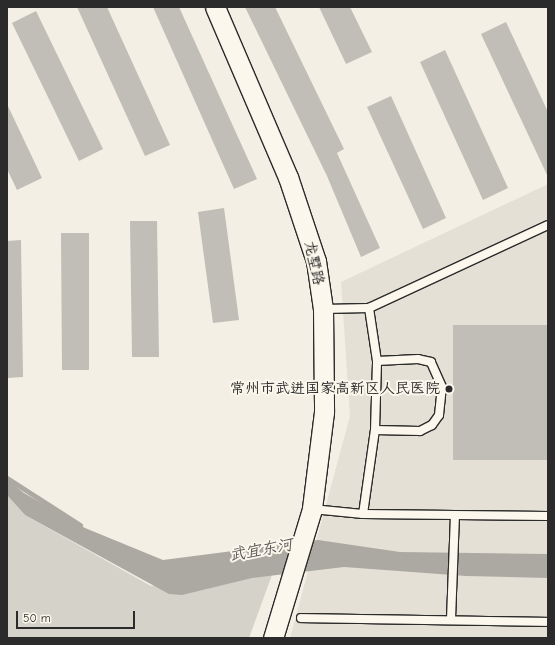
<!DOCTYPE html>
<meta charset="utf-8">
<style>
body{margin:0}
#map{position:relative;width:555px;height:645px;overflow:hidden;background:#f3efe4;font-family:"Comic Neue","LXGW WenKai TC",sans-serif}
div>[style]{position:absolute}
.built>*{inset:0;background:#e4e0d6}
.green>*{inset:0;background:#d5d2c9}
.water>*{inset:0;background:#aca9a2}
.stream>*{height:5px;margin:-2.5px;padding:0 2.5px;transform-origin:2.5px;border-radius:2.5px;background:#aca9a2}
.building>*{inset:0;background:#c0beb6}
.roads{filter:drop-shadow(1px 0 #2b2b2b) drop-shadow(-1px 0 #2b2b2b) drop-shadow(0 1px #2b2b2b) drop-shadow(0 -1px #2b2b2b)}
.service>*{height:8px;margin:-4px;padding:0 4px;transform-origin:4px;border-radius:4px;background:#fbf7ec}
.tertiary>*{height:19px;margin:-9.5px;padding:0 9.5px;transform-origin:9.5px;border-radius:9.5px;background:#fbf7ec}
.dots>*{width:11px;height:11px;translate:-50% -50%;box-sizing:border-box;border:2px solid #fbf7ec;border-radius:50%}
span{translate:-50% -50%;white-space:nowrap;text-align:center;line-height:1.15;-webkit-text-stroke:4px #fbf7ec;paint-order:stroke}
.street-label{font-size:15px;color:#2b2b2b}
.poi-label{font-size:15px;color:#2b2b2b}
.right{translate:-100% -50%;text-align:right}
.water-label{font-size:16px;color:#585755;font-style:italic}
.frame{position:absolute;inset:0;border:8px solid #2b2b2b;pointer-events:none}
.scale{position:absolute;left:16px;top:611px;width:119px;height:18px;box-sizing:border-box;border:2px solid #2b2b2b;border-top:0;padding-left:5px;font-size:12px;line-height:14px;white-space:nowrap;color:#2b2b2b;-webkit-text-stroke:3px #fbf7ec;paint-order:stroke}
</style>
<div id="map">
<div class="built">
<i style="clip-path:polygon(548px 184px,548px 638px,290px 638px,350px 416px,341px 282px)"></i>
</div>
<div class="green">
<i style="clip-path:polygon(7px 495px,25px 515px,151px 586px,272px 575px,249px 638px,7px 638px)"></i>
</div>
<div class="water">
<i style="clip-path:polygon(7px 479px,24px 493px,85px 528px,163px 560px,318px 540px,400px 552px,548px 554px,548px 578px,466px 576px,344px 567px,252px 578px,182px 595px,169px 594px,25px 515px,7px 495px)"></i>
</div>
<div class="stream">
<i style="left:7px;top:478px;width:87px;rotate:32.8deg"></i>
</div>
<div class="building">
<i style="clip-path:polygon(77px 7px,107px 7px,170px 145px,145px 156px)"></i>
<i style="clip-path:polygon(153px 7px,179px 7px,257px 179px,234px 189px)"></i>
<i style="clip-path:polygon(245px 7px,275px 7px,344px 149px,337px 153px,380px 248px,361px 257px,327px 176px)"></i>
<i style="clip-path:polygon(319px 7px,350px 7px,372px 52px,346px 64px)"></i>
<i style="clip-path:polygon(36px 11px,103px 149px,79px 161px,12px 23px)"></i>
<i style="clip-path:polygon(506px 22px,548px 112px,548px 177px,481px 34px)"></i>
<i style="clip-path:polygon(445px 50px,508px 188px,483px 200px,420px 62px)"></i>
<i style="clip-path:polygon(391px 96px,446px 218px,423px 229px,367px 107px)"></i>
<i style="clip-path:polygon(7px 104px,42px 178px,17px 190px,7px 169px)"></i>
<i style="clip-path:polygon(224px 208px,239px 320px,213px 323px,198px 212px)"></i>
<i style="clip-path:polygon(130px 221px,157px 221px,159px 357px,132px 357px)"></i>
<i style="clip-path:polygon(61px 233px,89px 233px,89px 370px,62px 370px)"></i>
<i style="clip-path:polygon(21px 240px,23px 377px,7px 378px,7px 241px)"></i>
<i style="clip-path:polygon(453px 325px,548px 325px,548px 460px,453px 460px)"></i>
</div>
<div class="roads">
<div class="service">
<i style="left:323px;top:309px;width:46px;rotate:-1.2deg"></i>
<i style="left:369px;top:308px;width:197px;rotate:-24.9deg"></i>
<i style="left:375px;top:430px;width:45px;rotate:1.3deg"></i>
<i style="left:420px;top:431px;width:13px;rotate:-27deg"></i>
<i style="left:432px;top:425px;width:12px;rotate:-55deg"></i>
<i style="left:439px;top:415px;width:28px;rotate:-84deg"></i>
<i style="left:442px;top:387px;width:27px;rotate:-114deg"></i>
<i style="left:431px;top:362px;width:13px;rotate:-167deg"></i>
<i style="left:418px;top:359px;width:41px;rotate:177.2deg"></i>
<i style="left:312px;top:509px;width:51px;rotate:5.6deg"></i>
<i style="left:363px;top:514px;width:185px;rotate:0.6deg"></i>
<i style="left:363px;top:514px;width:85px;rotate:-81.9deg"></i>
<i style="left:375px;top:430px;width:69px;rotate:-88.3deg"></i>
<i style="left:377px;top:361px;width:54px;rotate:-98.6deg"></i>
<i style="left:301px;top:618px;width:247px;rotate:0.9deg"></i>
<i style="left:451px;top:619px;width:103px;rotate:-87.8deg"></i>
</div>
<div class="tertiary">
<i style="left:215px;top:7px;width:185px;rotate:66.8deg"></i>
<i style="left:288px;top:177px;width:89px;rotate:71.6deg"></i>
<i style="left:316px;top:261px;width:49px;rotate:81.7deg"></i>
<i style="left:323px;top:309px;width:103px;rotate:89.4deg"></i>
<i style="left:324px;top:412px;width:98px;rotate:97.1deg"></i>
<i style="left:312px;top:509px;width:135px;rotate:106.8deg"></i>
</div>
</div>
<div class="dots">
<i style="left:449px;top:389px;background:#2b2b2b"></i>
</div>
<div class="street-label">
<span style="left:314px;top:263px;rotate:77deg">龙墅路</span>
</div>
<div class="poi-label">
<span class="right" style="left:440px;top:389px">常州市武进国家高新区人民医院</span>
</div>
<div class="water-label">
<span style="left:261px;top:550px;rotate:-10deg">武宜东河</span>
</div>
<div class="frame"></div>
<div class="scale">50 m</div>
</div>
